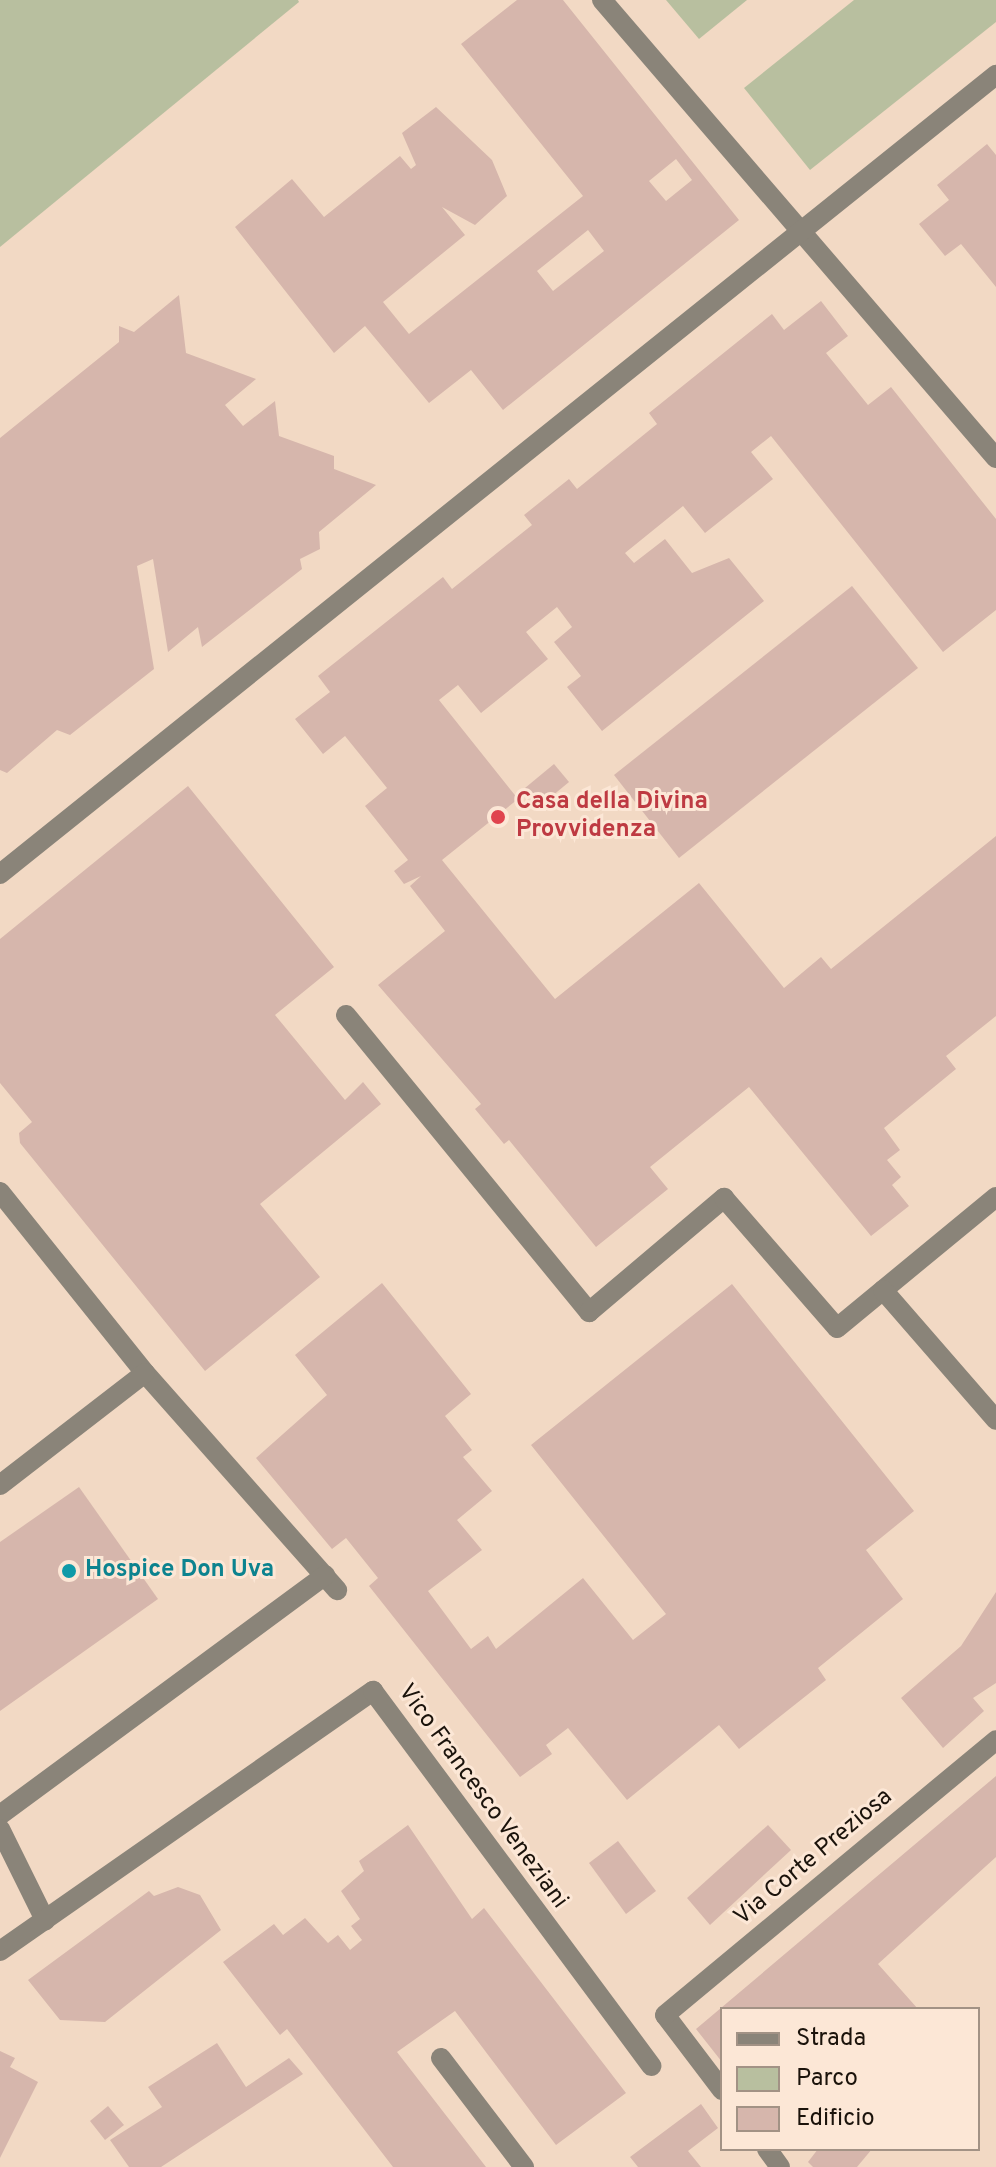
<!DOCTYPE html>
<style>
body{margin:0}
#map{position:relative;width:996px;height:2167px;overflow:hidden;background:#f2d9c4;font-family:Overpass,sans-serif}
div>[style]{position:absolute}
.green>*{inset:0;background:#b8bf9f}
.building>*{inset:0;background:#d6b6ac}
.minor>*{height:20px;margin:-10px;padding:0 10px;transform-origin:10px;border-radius:10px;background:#8a8479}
.dots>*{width:22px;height:22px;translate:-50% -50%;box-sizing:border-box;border:4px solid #fce7d6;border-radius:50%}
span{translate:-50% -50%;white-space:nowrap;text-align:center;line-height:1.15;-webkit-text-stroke:6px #fce7d6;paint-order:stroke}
.health-label{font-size:24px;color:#be3a42;font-weight:700}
.left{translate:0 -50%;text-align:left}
.culture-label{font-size:24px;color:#0d838f;font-weight:700}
.street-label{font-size:24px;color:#1b130b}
.legend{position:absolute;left:720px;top:2007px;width:260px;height:144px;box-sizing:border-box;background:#fce7d6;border:2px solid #a29285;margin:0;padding:10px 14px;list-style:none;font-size:24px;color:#1b130b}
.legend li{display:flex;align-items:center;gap:16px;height:40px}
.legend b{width:40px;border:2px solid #a29285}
</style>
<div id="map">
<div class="green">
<i style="clip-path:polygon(0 0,298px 0,299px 2px,0 247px)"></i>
<i style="clip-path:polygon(666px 0,747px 0,699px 39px)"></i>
<i style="clip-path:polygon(854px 0,996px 0,996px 22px,810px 170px,744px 88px)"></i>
</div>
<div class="building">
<i style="clip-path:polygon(evenodd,517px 0,563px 0,739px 220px,503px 410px,471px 370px,429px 403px,365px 326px,334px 353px,235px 227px,292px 179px,324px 217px,400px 156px,411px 169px,416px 165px,402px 133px,436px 107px,492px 160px,507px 196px,475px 225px,442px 207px,465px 235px,383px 302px,409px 334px,583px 196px,461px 44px,517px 0,676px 159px,692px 180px,666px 201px,649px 181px,676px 159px,517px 0,588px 230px,604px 251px,553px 291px,537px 271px,588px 230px)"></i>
<i style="clip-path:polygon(987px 144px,996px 155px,996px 287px,961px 244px,945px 256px,919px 224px,949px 200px,937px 185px)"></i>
<i style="clip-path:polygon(179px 295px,186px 353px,256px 379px,225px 405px,243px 426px,275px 401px,279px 436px,334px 456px,334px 469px,376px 485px,319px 532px,320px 549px,300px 559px,302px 569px,202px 647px,198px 627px,168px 652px,153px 559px,137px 566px,154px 669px,70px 735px,57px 730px,7px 773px,0 770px,0 438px,119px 342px,119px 326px,134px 332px)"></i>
<i style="clip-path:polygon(821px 301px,848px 336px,826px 353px,868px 405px,891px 387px,996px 519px,996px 610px,943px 652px,771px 436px,751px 452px,773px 479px,705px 533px,683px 506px,625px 553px,634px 563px,665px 539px,692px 573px,729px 558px,764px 601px,602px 731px,567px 687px,581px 676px,554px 642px,572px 627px,557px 607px,526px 632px,548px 659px,481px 713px,458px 685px,439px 700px,518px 799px,442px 860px,555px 999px,699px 883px,784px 988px,821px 957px,831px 969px,996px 836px,996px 1016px,946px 1056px,956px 1069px,884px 1128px,900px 1150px,887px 1160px,901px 1177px,892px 1185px,909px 1206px,871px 1236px,749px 1087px,650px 1167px,668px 1189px,596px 1247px,509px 1140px,504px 1144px,475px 1109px,481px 1104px,378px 985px,445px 931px,410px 886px,421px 876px,404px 884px,394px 871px,408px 860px,365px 806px,387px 788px,345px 736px,323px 754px,295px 719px,330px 692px,318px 676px,443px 577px,452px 589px,532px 525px,524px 515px,569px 479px,577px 489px,657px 424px,649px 413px,772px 314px,784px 330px)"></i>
<i style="clip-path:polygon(852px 586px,918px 668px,679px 858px,614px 775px)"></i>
<i style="clip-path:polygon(554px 764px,569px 782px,540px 806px,525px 788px)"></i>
<i style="clip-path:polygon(188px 786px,334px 967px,275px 1015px,345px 1100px,363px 1082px,381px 1104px,260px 1204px,320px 1277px,205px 1371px,20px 1143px,19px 1133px,32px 1122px,0 1083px,0 939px)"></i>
<i style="clip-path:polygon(382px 1283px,471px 1394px,445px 1416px,472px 1450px,463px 1457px,492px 1491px,457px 1520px,482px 1550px,428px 1591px,471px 1649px,488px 1636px,496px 1649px,583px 1578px,633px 1640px,666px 1614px,531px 1445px,732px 1284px,914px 1511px,866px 1550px,903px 1599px,818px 1668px,826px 1680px,739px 1749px,719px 1725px,627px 1800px,568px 1728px,546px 1745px,552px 1754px,520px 1777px,369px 1586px,378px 1578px,346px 1538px,332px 1549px,256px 1458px,327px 1395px,295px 1355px)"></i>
<i style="clip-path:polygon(79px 1487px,158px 1599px,0 1711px,0 1542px)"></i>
<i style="clip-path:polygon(996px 1592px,996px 1683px,973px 1698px,984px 1711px,943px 1748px,901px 1698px,961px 1646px)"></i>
<i style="clip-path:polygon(996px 1776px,996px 1857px,878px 1964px,918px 2009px,722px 2009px,722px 2062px,696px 2029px)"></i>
<i style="clip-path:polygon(408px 1825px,472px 1919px,484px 1908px,626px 2093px,556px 2145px,455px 2011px,397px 2052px,486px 2167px,393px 2167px,287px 2029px,280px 2035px,223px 1962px,274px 1924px,283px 1935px,305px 1918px,328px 1943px,338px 1935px,350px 1950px,362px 1940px,351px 1926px,360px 1919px,341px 1891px,364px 1871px,359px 1861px)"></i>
<i style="clip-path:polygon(768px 1825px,791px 1850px,710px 1925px,687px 1898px)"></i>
<i style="clip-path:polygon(618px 1841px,656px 1891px,626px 1914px,589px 1863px)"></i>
<i style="clip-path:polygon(178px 1887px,200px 1895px,221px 1930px,105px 2022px,60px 2020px,28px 1980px,149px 1891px,154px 1896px)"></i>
<i style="clip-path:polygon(217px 2043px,246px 2087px,289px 2058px,303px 2074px,161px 2167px,129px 2167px,110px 2140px,162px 2107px,148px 2087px)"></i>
<i style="clip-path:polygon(0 2051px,15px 2058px,10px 2067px,38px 2082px,0 2158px)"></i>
<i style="clip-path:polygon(701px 2104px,718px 2128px,688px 2151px,701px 2167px,638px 2167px,630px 2157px)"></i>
<i style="clip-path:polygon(108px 2106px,124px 2125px,105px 2140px,90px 2121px)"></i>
<i style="clip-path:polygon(818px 2149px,872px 2149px,857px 2167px,813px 2167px,808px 2162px)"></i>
</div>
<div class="minor">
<i style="left:602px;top:0;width:604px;rotate:49.3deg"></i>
<i style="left:0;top:874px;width:1277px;rotate:-38.74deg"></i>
<i style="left:346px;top:1015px;width:384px;rotate:50.7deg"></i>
<i style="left:589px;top:1312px;width:177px;rotate:-40.2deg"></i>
<i style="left:724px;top:1198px;width:172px;rotate:49deg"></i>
<i style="left:837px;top:1328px;width:206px;rotate:-39.5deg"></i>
<i style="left:0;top:1192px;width:232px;rotate:51.3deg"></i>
<i style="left:145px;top:1373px;width:290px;rotate:48.5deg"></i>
<i style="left:883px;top:1290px;width:172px;rotate:49deg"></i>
<i style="left:0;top:1485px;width:183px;rotate:-37.7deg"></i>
<i style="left:0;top:1815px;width:404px;rotate:-36.4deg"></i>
<i style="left:0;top:1829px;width:102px;rotate:63.7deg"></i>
<i style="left:0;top:1951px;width:455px;rotate:-34.9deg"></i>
<i style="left:373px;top:1691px;width:467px;rotate:53.4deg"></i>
<i style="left:441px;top:2058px;width:137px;rotate:52.7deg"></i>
<i style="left:722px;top:2090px;width:94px;rotate:-127.2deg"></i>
<i style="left:665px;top:2015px;width:430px;rotate:-39.7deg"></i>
<i style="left:767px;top:2149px;width:22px;rotate:54deg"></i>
</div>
<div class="dots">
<i style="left:498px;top:817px;background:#e0444e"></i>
<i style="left:69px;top:1571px;background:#0f9aa8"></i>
</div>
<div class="health-label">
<span class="left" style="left:516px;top:817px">Casa della Divina<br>Provvidenza</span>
</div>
<div class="culture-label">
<span class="left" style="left:85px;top:1571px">Hospice Don Uva</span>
</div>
<div class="street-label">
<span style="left:482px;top:1797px;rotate:54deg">Vico Francesco Veneziani</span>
<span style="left:814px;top:1858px;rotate:-40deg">Via Corte Preziosa</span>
</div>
<ul class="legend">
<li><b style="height:10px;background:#8a8479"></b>Strada</li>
<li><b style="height:22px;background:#b8bf9f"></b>Parco</li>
<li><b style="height:22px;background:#d6b6ac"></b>Edificio</li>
</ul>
</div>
